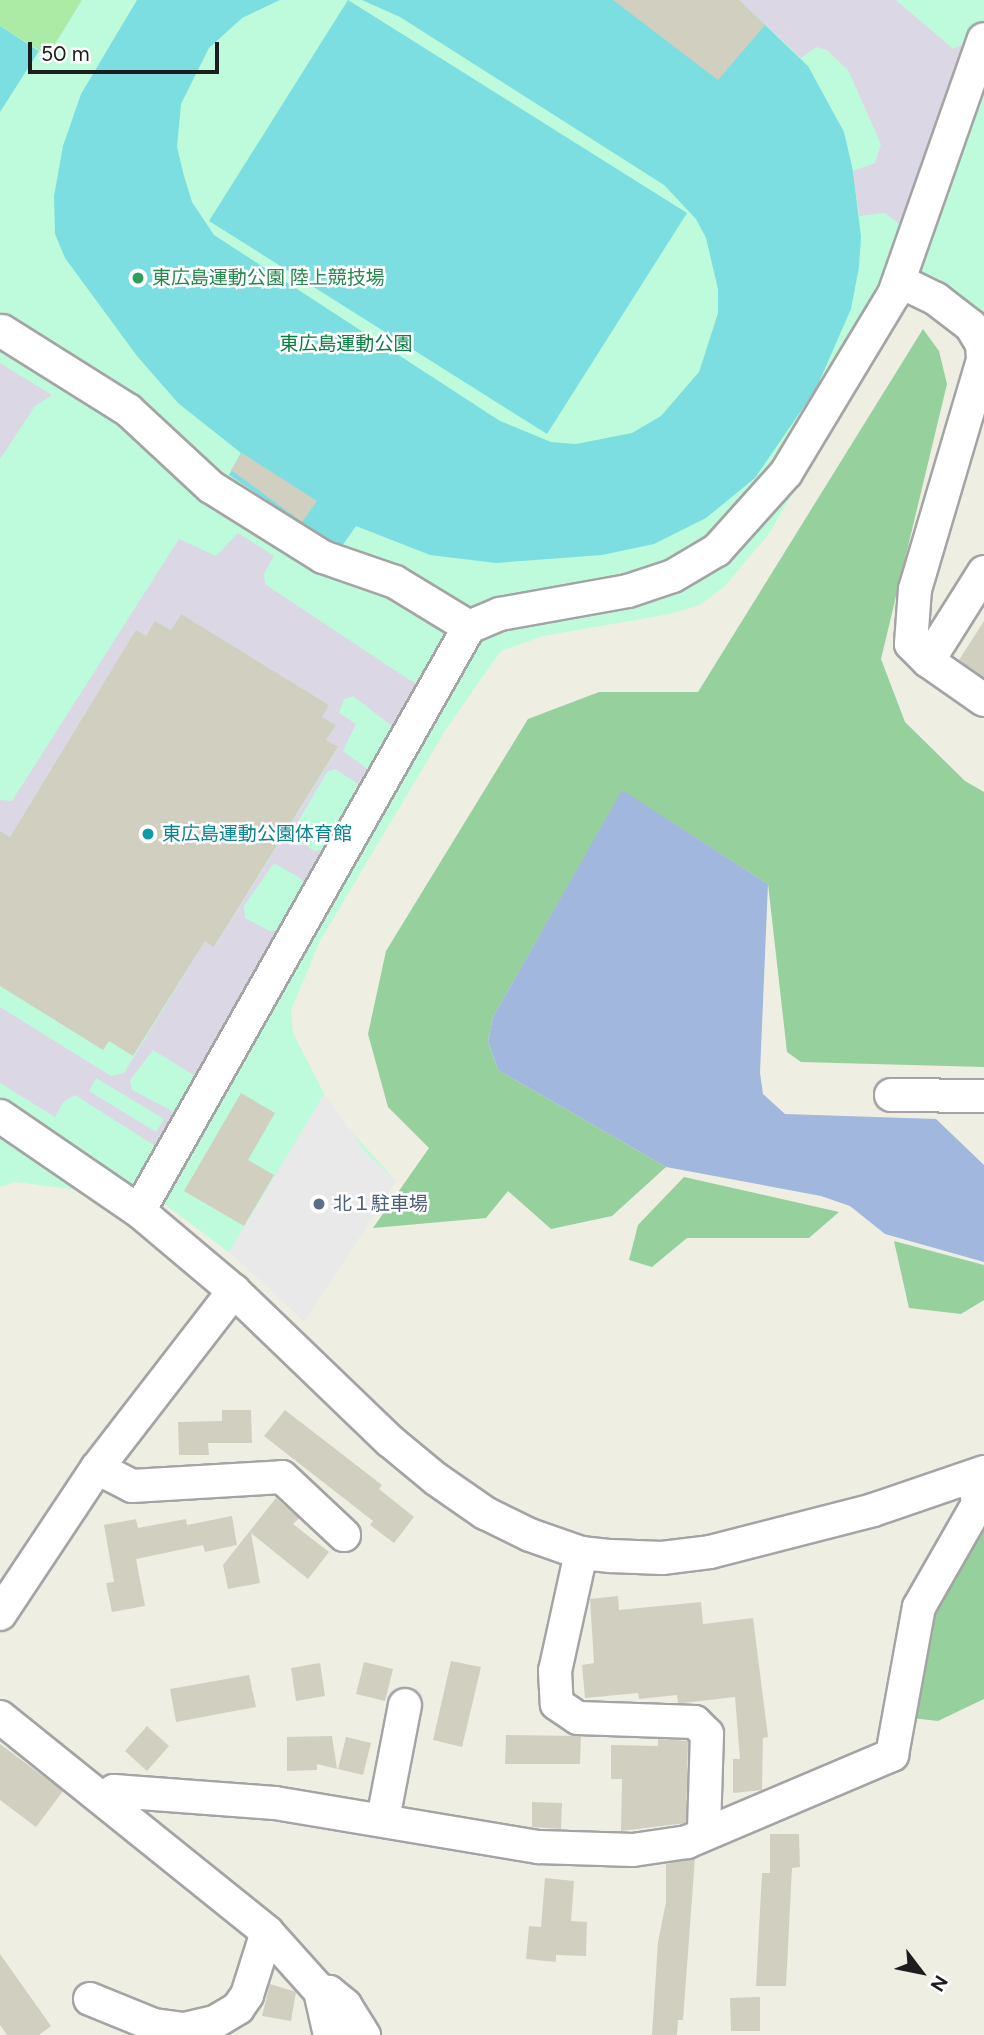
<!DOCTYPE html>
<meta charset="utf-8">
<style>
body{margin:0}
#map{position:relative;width:984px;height:2035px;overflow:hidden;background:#eeefe2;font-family:Figtree,"Noto Sans JP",sans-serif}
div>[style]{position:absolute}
.grass>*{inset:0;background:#abeba6}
.forest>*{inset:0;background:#96d09d}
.park>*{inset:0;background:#bdfbdc}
.pitch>*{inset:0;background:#7ddee1}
.parking>*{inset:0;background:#e9e9e9}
.plaza>*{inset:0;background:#dcd7e4}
.water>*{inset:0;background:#a1b7de}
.building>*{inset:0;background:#d1cfc0}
.roads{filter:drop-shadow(2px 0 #a4a4a4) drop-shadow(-2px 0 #a4a4a4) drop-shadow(0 2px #a4a4a4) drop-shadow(0 -2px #a4a4a4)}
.minor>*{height:32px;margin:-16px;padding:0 16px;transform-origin:16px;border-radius:16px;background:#fff}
.dots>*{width:19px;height:19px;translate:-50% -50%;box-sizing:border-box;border:4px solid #fff;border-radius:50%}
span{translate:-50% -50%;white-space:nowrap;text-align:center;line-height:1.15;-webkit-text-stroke:5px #fff;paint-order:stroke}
.leisure-label{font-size:19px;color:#27864d}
.left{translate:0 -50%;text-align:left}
.park-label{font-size:19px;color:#087e43}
.culture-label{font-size:19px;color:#0d838f}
.service-label{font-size:19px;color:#4e5e75}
.north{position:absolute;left:886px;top:1937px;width:70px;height:70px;-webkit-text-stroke:5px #fff;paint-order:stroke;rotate:122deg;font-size:19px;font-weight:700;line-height:28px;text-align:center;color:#1d1d1d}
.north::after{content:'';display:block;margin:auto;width:24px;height:32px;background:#1d1d1d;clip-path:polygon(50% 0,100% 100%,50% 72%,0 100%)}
.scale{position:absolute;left:28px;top:42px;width:191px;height:32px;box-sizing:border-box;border:4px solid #1d1d1d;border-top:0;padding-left:9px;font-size:21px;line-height:24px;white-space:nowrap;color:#1d1d1d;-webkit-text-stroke:5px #fff;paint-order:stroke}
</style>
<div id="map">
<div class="grass">
<i style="clip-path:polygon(0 0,96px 0,0 112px,39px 51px,0 26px)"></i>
</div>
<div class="forest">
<i style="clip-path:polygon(923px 329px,939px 351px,947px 384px,881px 659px,905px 722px,965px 781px,984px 792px,984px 1067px,801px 1062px,787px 1052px,768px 884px,622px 791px,493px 1017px,488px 1041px,498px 1070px,666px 1167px,612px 1216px,551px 1229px,508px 1191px,486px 1218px,373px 1228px,429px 1148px,388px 1107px,368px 1034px,386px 951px,528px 719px,599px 692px,698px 692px)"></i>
<i style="clip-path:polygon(684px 1177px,839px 1212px,809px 1238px,687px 1238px,652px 1267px,629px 1260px,638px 1225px)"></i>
<i style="clip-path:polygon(894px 1241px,984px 1265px,984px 1300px,961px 1314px,909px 1308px)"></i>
<i style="clip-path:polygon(984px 1519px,984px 1699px,938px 1721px,912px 1718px,928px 1601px)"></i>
</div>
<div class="park">
<i style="clip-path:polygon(82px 0,984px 0,984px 313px,922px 275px,768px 535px,725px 586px,700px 605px,670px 614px,543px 636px,501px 651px,448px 726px,320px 941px,291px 1010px,293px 1033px,333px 1111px,396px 1181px,304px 1321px,254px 1271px,159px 1200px,15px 1182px,0 1187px,0 26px,39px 50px,50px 52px)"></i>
</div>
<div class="pitch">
<i style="clip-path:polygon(137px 0,280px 0,242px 18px,209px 48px,181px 104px,177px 147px,184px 176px,192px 202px,214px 235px,500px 421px,551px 442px,576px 444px,632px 433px,661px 416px,699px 372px,718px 313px,718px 289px,706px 238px,696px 219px,664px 185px,400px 17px,362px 0,739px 0,808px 66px,844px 132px,853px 171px,861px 237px,859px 267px,851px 309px,816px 389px,755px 478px,706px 518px,654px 544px,602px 555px,496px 563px,430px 555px,356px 526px,340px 549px,229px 475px,241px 453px,178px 403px,137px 356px,65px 258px,55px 234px,54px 196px,63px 146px,81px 94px)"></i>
<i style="clip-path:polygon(348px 0,687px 213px,547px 434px,209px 221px)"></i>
<i style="clip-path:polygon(0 26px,39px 51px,0 112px)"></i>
</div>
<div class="parking">
<i style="clip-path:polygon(324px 1094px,368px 1155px,396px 1181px,304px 1321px,229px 1252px)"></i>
</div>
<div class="plaza">
<i style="clip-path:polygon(739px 0,896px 0,953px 49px,971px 41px,902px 226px,885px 213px,859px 216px,853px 171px,875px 163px,881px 144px,848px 70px,827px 50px,816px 47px,801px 58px)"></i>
<i style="clip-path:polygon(0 363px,52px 395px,35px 406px,0 459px)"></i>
<i style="clip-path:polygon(evenodd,238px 533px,274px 556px,264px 574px,265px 584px,408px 679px,417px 684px,424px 681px,397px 730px,353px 696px,344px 699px,339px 713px,356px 724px,343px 751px,370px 771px,363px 787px,335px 769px,327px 772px,291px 834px,314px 851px,330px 848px,305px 886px,300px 878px,274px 863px,244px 906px,245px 918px,270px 931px,287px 928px,200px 1079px,153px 1050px,130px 1080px,132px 1090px,180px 1115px,160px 1149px,75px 1095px,63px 1102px,55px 1117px,0 1083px,0 1007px,111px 1076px,124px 1073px,205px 941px,215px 946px,338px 748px,326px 740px,336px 725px,322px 717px,329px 705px,181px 614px,171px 630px,156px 621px,146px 636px,136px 631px,10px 837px,0 831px,0 800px,12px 801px,179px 539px,216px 556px,238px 533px,96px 1078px,164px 1119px,156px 1132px,89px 1091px,96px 1078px)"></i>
</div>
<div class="water">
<i style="clip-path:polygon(622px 790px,768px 884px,760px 1073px,763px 1094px,785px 1114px,936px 1119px,984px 1165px,984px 1262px,885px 1234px,850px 1206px,821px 1196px,666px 1167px,498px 1070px,488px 1041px,493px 1017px)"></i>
</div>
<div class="building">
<i style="clip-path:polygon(613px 0,739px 0,765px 25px,718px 80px)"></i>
<i style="clip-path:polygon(242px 453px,317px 501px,302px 522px,231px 470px)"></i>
<i style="clip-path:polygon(181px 614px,329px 705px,322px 717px,336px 725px,326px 740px,338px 747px,214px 947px,205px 941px,133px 1056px,109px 1041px,103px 1050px,0 986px,0 831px,10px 837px,136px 630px,146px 636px,155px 621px,171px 630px)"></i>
<i style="clip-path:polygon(984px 621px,984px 678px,959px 660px)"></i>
<i style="clip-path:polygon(241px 1093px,275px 1113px,248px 1160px,274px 1175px,244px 1226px,184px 1191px)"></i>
<i style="clip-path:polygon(222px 1410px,251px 1410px,252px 1443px,208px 1443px,209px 1455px,179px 1455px,178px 1422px,222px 1421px)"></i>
<i style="clip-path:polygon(285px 1410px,382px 1485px,379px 1489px,414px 1517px,394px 1543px,370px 1525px,373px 1521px,264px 1436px)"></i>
<i style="clip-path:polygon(276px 1498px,299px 1518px,293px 1524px,329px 1552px,308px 1579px,251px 1533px,260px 1583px,228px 1589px,223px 1565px)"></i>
<i style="clip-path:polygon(232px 1516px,237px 1545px,205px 1552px,203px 1545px,136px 1559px,145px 1606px,112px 1612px,106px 1583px,114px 1582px,104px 1525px,136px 1519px,138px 1528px,186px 1519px,187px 1525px)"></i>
<i style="clip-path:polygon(618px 1596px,619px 1610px,701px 1602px,703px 1624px,753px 1618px,768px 1737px,763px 1738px,762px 1790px,733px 1793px,733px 1759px,740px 1759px,735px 1697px,683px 1703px,678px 1703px,677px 1695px,639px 1699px,638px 1693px,585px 1698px,582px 1665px,594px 1663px,590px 1599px)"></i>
<i style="clip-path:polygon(451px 1661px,481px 1667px,462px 1747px,433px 1740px)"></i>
<i style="clip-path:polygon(364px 1662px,393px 1669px,385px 1701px,356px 1694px)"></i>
<i style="clip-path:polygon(320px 1663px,325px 1696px,296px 1701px,291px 1668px)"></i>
<i style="clip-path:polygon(249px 1675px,256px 1707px,176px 1722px,170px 1689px)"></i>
<i style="clip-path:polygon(147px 1726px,169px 1746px,147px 1771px,125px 1751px)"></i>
<i style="clip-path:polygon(506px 1735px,581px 1736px,580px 1764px,505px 1764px)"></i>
<i style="clip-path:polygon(332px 1736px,337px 1769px,317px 1764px,317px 1770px,287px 1771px,287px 1737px)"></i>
<i style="clip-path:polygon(346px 1737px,371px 1743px,363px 1775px,338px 1769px)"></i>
<i style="clip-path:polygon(658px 1739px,688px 1741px,686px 1823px,621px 1831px,622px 1779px,611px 1779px,611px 1745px,658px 1746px)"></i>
<i style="clip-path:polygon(0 1744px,63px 1791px,36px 1827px,0 1800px)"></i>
<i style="clip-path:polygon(532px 1802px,562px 1803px,561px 1829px,532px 1827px)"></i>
<i style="clip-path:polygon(770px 1834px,799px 1834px,800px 1867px,792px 1868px,786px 1986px,756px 1986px,762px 1873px,770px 1873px)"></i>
<i style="clip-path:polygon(695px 1858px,683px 2020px,678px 2020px,677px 2035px,652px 2035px,658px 1942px,666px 1902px,666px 1864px)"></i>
<i style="clip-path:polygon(545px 1878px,574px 1881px,571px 1921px,587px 1922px,586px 1956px,556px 1955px,556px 1962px,526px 1959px,529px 1926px,541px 1927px)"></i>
<i style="clip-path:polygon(0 1954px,51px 2026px,39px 2035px,7px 2035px,0 2025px)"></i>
<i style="clip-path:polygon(270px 1984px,296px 1992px,291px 2021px,262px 2016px)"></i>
<i style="clip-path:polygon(760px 1997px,760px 2031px,731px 2031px,730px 1998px)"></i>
</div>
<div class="roads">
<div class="minor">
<i style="left:899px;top:281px;width:41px;rotate:25.9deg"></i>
<i style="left:936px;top:299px;width:44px;rotate:37.6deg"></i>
<i style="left:971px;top:326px;width:21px;rotate:59deg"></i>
<i style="left:982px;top:344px;width:16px;rotate:86deg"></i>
<i style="left:983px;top:360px;width:239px;rotate:106.5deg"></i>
<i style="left:915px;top:589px;width:55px;rotate:94.2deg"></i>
<i style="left:911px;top:644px;width:24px;rotate:45deg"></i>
<i style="left:2px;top:331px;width:149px;rotate:32.1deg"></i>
<i style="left:128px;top:410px;width:113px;rotate:42.9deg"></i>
<i style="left:211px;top:487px;width:132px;rotate:32deg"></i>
<i style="left:323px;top:557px;width:76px;rotate:19.1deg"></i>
<i style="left:395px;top:582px;width:87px;rotate:31.3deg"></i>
<i style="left:984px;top:572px;width:105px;rotate:122.2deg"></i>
<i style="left:928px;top:661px;width:68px;rotate:34.9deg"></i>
<i style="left:891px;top:1095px;width:93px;rotate:0.6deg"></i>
<i style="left:0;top:1116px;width:168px;rotate:34.4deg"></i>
<i style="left:139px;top:1211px;width:124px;rotate:40.1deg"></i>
<i style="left:234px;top:1291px;width:216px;rotate:43.9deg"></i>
<i style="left:390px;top:1441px;width:60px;rotate:39.6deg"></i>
<i style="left:436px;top:1479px;width:60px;rotate:34.8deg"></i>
<i style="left:485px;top:1513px;width:50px;rotate:26.1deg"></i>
<i style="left:530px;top:1535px;width:54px;rotate:19.4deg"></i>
<i style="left:581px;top:1553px;width:30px;rotate:6deg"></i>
<i style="left:611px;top:1556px;width:51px;rotate:2.2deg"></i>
<i style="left:662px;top:1558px;width:48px;rotate:-7.1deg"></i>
<i style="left:710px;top:1552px;width:168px;rotate:-14.4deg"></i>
<i style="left:873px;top:1510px;width:117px;rotate:-18.9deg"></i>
<i style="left:139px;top:1211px;width:671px;rotate:-60.53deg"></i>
<i style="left:469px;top:627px;width:34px;rotate:-23deg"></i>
<i style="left:500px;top:614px;width:130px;rotate:-10.2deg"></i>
<i style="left:628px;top:591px;width:47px;rotate:-18.4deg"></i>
<i style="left:673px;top:576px;width:51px;rotate:-30.6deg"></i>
<i style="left:717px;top:550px;width:103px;rotate:-48.1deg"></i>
<i style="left:786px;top:473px;width:209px;rotate:-58.9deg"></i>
<i style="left:894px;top:294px;width:270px;rotate:-70.6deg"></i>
<i style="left:97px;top:1468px;width:39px;rotate:27deg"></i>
<i style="left:132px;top:1486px;width:150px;rotate:-3.4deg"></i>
<i style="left:282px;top:1477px;width:85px;rotate:43.1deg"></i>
<i style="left:581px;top:1553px;width:121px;rotate:102.4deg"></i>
<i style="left:555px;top:1671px;width:33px;rotate:87deg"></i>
<i style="left:557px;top:1704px;width:25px;rotate:34deg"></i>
<i style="left:578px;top:1718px;width:117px;rotate:2deg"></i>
<i style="left:695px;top:1722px;width:17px;rotate:45deg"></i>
<i style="left:707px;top:1734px;width:98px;rotate:91.8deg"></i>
<i style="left:0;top:1614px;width:175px;rotate:-56.4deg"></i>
<i style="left:97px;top:1468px;width:224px;rotate:-52.3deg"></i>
<i style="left:0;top:1717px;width:343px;rotate:38.8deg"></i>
<i style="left:267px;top:1932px;width:79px;rotate:48.1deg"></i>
<i style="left:320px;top:1991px;width:45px;rotate:77.2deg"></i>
<i style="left:106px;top:1801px;width:13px;rotate:-51deg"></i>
<i style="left:114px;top:1791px;width:161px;rotate:4.3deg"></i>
<i style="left:275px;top:1803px;width:268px;rotate:9.5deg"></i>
<i style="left:539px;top:1847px;width:94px;rotate:1.8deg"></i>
<i style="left:633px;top:1850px;width:55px;rotate:-8.4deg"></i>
<i style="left:687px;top:1842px;width:223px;rotate:-23deg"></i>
<i style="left:892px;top:1755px;width:150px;rotate:-79.7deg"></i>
<i style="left:919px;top:1607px;width:119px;rotate:-60.2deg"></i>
<i style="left:978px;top:1504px;width:28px;rotate:-98deg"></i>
<i style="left:383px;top:1819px;width:116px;rotate:-79.1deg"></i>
<i style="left:320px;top:1991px;width:9px;rotate:6deg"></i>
<i style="left:329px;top:1992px;width:21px;rotate:39deg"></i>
<i style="left:345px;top:2005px;width:36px;rotate:58deg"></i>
<i style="left:90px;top:1999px;width:69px;rotate:22.1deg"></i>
<i style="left:154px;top:2025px;width:30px;rotate:8deg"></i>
<i style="left:184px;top:2029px;width:32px;rotate:-13deg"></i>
<i style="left:215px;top:2022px;width:27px;rotate:-31deg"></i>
<i style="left:238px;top:2008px;width:16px;rotate:-55deg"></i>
<i style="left:247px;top:1995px;width:66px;rotate:-72.4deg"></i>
</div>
</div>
<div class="dots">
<i style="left:138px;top:278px;background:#2e9e5b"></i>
<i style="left:148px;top:834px;background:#0f9aa8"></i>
<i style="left:319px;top:1204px;background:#5c6f8a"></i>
</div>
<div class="leisure-label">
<span class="left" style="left:152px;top:278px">東広島運動公園 陸上競技場</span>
</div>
<div class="park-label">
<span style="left:346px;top:344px">東広島運動公園</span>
</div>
<div class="culture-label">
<span class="left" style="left:162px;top:834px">東広島運動公園体育館</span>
</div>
<div class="service-label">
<span class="left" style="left:333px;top:1204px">北１駐車場</span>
</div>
<div class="north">N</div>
<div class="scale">50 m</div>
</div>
